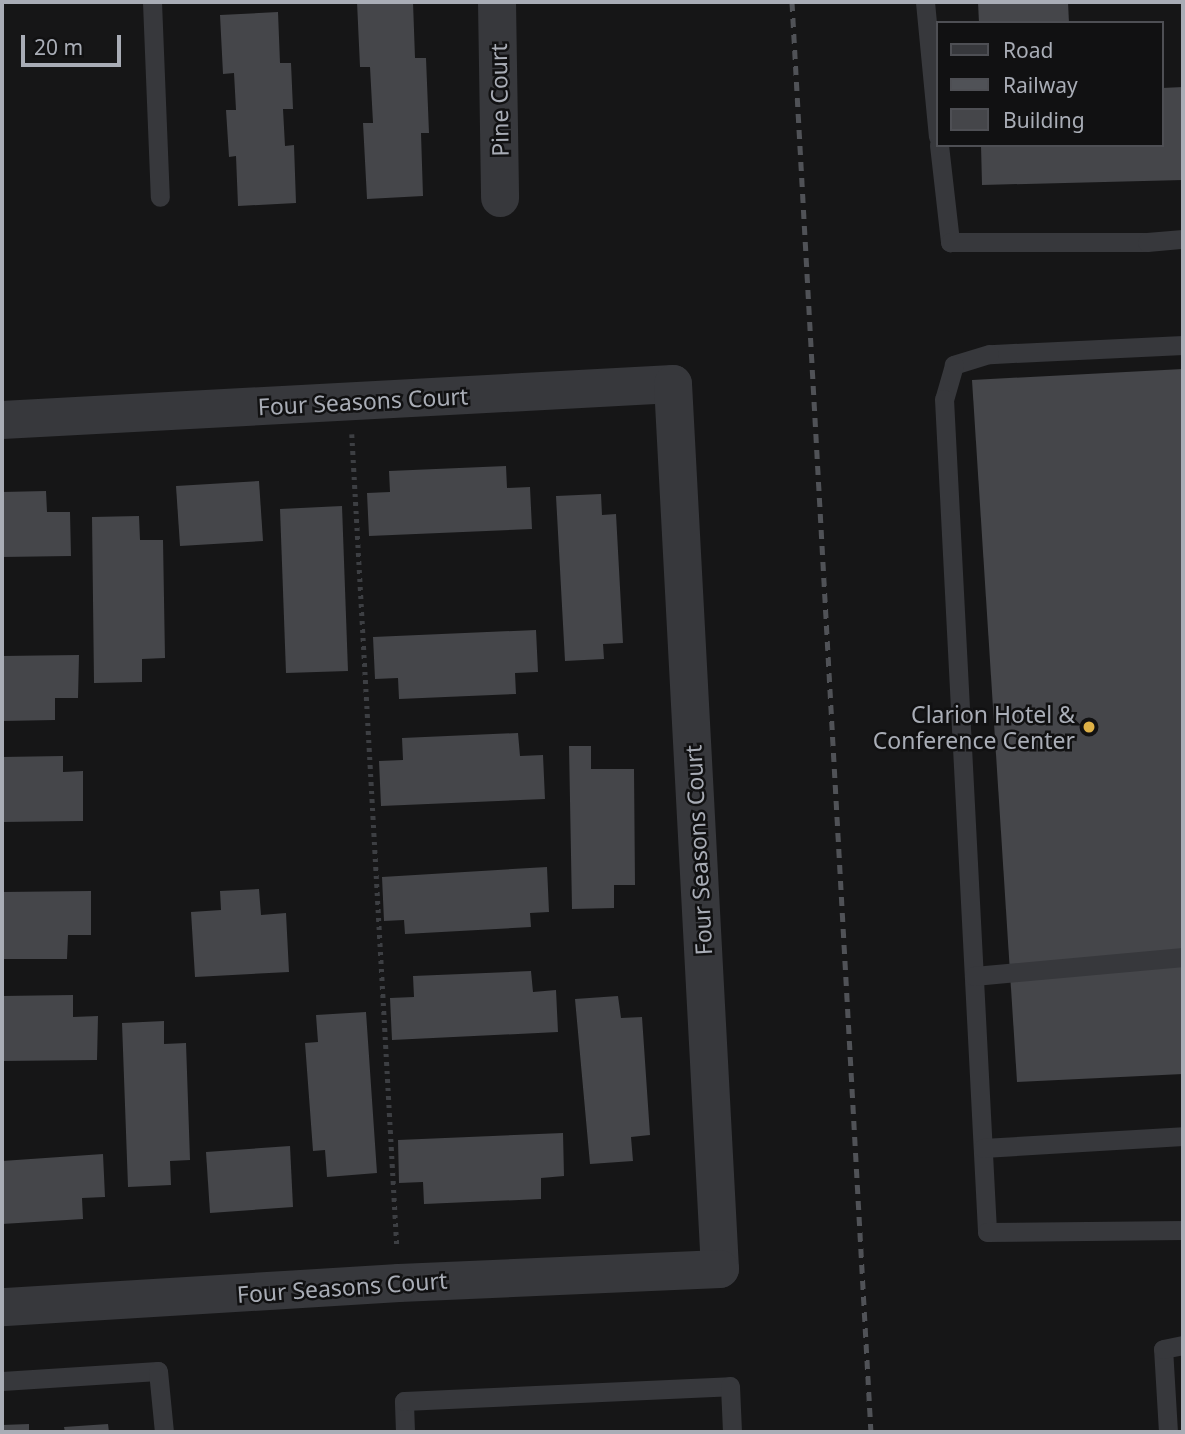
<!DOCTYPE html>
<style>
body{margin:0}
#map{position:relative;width:1185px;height:1434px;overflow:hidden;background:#161617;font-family:"Noto Sans",sans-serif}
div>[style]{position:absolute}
.building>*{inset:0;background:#45464a}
.path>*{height:4.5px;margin-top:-2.25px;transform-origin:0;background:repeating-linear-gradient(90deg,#3d3f43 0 3.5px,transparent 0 8.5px)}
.lane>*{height:19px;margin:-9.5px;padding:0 9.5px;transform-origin:9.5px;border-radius:9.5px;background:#37383c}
.street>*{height:38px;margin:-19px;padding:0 19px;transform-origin:19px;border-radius:19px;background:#37383c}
.rail>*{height:5px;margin-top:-2.5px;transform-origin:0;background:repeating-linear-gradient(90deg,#505257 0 9px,transparent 0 16px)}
.dots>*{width:19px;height:19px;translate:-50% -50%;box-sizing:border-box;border:4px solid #111112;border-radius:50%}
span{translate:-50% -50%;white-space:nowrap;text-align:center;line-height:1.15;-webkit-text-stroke:5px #111112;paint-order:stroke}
.street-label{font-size:23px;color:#a9adb6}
.poi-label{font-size:23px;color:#a9adb6}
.right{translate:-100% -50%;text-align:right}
.frame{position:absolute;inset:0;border:4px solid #a9adb6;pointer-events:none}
.legend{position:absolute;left:936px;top:21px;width:228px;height:126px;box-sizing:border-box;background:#111112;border:2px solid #4e4f54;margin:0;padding:9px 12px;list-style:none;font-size:21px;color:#a9adb6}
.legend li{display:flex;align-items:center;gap:14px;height:35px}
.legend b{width:35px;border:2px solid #4e4f54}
.scale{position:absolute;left:21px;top:35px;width:100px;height:32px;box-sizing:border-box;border:4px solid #a9adb6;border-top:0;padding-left:9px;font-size:21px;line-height:24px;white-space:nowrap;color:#a9adb6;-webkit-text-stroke:5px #111112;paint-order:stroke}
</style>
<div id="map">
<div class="building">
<i style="clip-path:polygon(357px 2px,413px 2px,415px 58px,426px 58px,429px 133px,421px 133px,423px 196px,367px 199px,363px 123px,373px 123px,370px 67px,360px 67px)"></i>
<i style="clip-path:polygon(978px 2px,1068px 2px,1069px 23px,979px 23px)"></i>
<i style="clip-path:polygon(278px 12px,280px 63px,291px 63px,293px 109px,283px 109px,285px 146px,294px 145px,296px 203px,238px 206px,236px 156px,229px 157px,226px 110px,236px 110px,234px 73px,223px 74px,220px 15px)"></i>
<i style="clip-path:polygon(1183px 87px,1183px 180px,982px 185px,981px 145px,1162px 145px,1162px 88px)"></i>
<i style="clip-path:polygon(1183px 369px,1183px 1074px,1017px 1082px,972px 380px)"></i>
<i style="clip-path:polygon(506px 466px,507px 488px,530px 487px,532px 529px,369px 536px,367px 493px,390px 492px,389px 471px)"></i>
<i style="clip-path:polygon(259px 481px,263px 541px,180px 546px,176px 486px)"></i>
<i style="clip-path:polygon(46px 491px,47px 512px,70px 512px,71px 556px,2px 557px,2px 492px)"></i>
<i style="clip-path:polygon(601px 494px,602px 515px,616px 514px,623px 643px,603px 644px,604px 659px,565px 661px,556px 496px)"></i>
<i style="clip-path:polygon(342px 506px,348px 671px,286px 673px,280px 509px)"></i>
<i style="clip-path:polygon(139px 516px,140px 540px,163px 540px,165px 658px,142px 659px,142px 682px,94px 683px,92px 517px)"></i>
<i style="clip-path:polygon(536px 630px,538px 672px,515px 673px,516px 694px,399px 699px,398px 678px,375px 679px,373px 637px)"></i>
<i style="clip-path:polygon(79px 655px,78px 698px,55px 698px,55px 720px,2px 721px,2px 656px)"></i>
<i style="clip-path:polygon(518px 733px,520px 756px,543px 755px,545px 799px,381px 806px,379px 761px,403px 760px,402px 738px)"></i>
<i style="clip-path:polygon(569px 746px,591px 746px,591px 769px,634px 769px,635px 885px,614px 885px,614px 908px,572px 909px)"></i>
<i style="clip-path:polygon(63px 756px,63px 772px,83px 771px,83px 821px,2px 822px,2px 757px)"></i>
<i style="clip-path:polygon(547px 867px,549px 912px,530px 913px,531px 927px,405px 934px,404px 920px,384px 921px,382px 877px)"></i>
<i style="clip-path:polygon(259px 889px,261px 915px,286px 913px,289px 972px,195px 977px,191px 912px,221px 910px,220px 891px)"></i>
<i style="clip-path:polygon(91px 891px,91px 935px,68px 935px,67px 959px,2px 959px,2px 892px)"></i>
<i style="clip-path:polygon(531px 971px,533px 992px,556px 990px,558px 1032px,392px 1040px,390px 998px,414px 997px,413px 976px)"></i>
<i style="clip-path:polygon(73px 995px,73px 1017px,98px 1016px,97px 1060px,2px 1061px,2px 996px)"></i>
<i style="clip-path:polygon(618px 996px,621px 1018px,642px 1017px,650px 1135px,631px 1137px,633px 1161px,590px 1164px,575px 999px)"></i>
<i style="clip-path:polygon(366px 1012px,377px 1173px,327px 1177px,325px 1150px,313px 1151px,305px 1043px,318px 1042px,316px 1015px)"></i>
<i style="clip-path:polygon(164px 1021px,164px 1044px,186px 1043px,190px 1160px,170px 1161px,171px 1185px,128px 1187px,122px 1023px)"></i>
<i style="clip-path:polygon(563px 1133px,564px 1176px,541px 1178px,541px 1199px,424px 1204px,423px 1182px,399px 1183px,398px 1140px)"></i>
<i style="clip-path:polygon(290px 1146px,293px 1207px,210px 1213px,206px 1152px)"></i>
<i style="clip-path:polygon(103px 1154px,105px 1197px,82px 1198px,83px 1219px,2px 1224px,2px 1161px)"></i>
<i style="clip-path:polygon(29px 1424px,29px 1432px,2px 1432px,2px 1425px)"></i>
<i style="clip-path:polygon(108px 1424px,109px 1432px,65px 1432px,64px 1427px)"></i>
</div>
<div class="path">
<i style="left:352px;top:434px;width:814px;rotate:86.83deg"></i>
</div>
<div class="lane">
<i style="left:152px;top:2px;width:195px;rotate:87.7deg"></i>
<i style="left:925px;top:2px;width:135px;rotate:84.5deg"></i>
<i style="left:939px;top:145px;width:98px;rotate:83.5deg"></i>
<i style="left:950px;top:242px;width:197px"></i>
<i style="left:1147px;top:242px;width:36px;rotate:-5deg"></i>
<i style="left:1183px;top:345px;width:194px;rotate:177.3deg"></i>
<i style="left:989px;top:354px;width:37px;rotate:163deg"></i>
<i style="left:954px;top:365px;width:35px;rotate:106deg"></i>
<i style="left:944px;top:399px;width:834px;rotate:87.04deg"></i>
<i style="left:987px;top:1232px;width:196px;rotate:-0.6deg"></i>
<i style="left:974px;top:976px;width:210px;rotate:-5.2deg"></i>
<i style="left:983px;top:1148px;width:200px;rotate:-3.4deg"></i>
<i style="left:2px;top:1381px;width:156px;rotate:-3.7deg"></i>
<i style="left:158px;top:1371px;width:61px;rotate:84.4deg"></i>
<i style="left:405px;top:1432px;width:31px;rotate:-92deg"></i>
<i style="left:404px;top:1401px;width:326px;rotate:-2.6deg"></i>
<i style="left:730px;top:1386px;width:46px;rotate:87.5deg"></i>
<i style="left:1168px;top:1432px;width:83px;rotate:-93.4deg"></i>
<i style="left:1163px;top:1349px;width:20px;rotate:-11deg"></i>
</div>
<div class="street">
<i style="left:497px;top:2px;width:196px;rotate:89.1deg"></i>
<i style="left:2px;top:420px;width:672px;rotate:-3.07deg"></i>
<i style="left:673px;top:384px;width:886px;rotate:86.96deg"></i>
<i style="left:720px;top:1269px;width:321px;rotate:177.5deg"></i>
<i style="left:399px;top:1283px;width:398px;rotate:176.5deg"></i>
</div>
<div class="rail">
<i style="left:792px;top:2px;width:1432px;rotate:86.84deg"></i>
</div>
<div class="dots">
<i style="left:1089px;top:727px;background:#deb147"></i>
</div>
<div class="street-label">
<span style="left:499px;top:100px;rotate:-91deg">Pine Court</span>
<span style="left:363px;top:401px;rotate:-3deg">Four Seasons Court</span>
<span style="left:698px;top:850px;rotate:-93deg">Four Seasons Court</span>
<span style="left:342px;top:1287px;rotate:-4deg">Four Seasons Court</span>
</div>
<div class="poi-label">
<span class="right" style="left:1075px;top:727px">Clarion Hotel &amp;<br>Conference Center</span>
</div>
<div class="frame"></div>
<ul class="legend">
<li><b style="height:9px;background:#37383c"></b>Road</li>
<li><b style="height:9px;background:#505257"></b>Railway</li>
<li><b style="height:19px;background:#45464a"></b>Building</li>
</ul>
<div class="scale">20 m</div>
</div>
